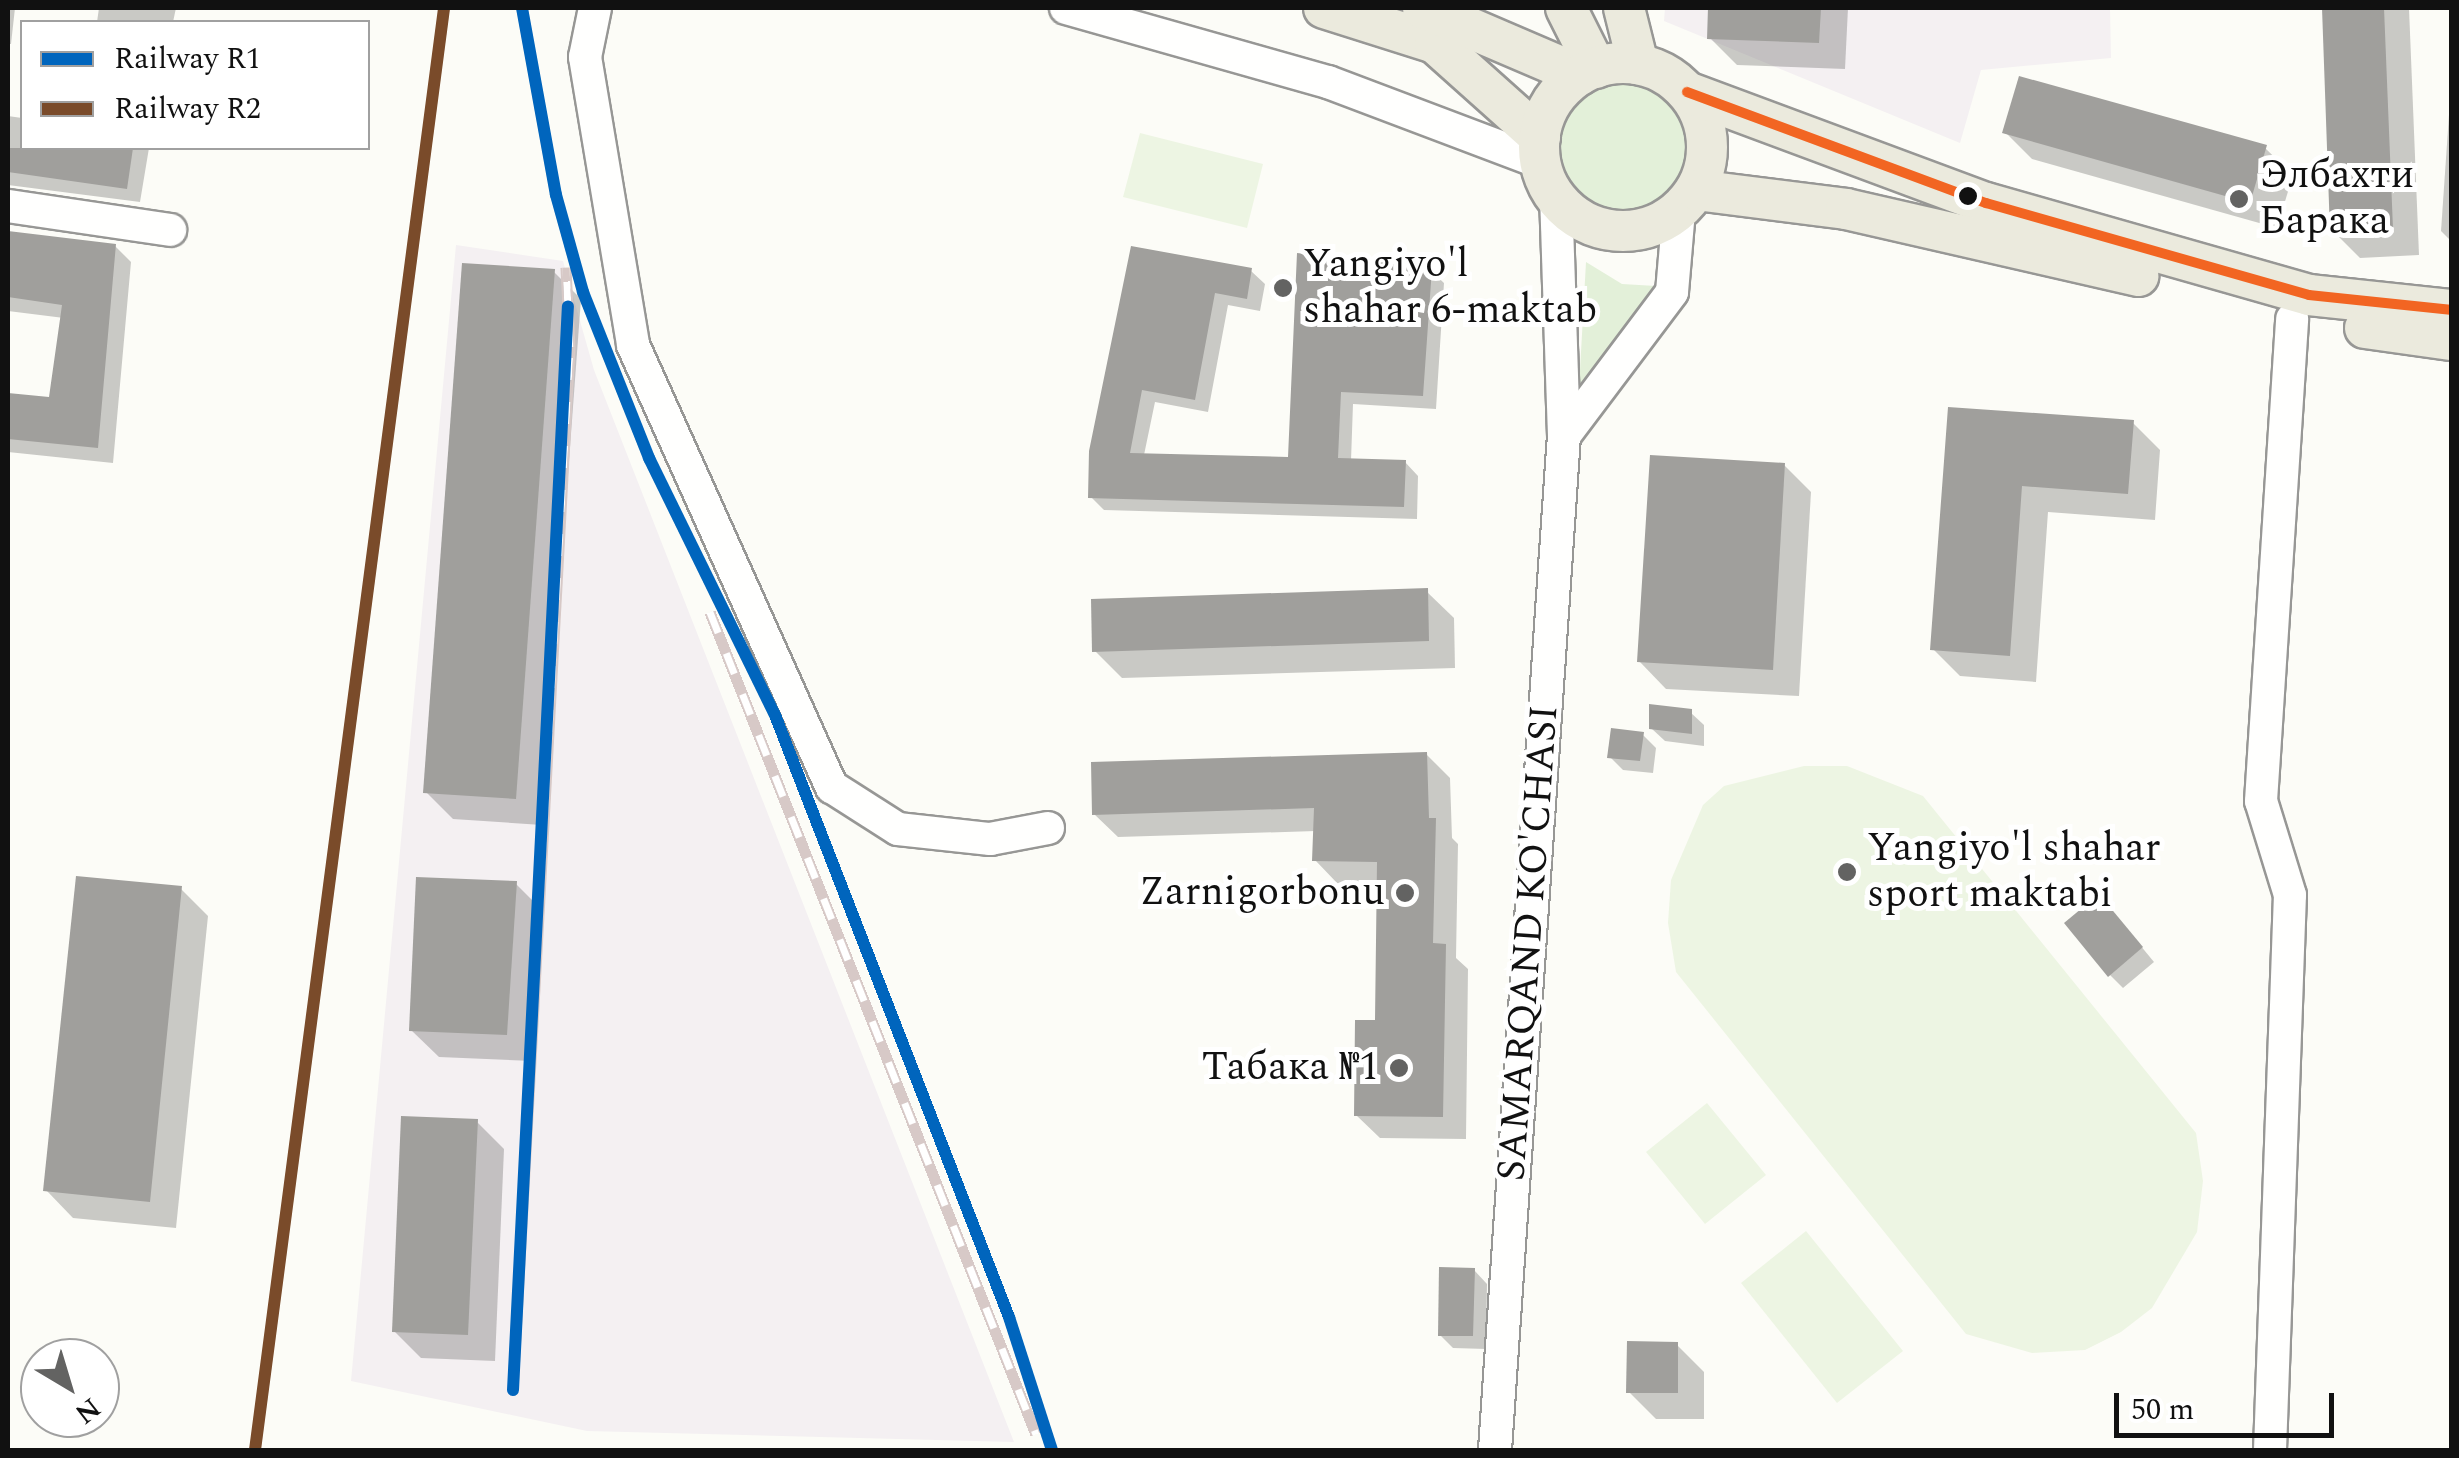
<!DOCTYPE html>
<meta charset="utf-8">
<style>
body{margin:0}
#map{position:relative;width:2459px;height:1458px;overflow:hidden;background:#fcfcf7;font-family:Spectral,serif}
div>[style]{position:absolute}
.industrial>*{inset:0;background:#f4f0f2}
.green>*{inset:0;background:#e3f0d9}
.round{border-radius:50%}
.pitch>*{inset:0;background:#edf5e3}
.shadow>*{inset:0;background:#0003}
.building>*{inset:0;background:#a09f9c}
.roads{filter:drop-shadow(2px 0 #979795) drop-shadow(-2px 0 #979795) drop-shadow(0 2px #979795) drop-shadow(0 -2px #979795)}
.minor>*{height:32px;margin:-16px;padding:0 16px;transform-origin:16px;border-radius:16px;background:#fffffe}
.major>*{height:40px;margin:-20px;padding:0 20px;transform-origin:20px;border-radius:20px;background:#ebeadd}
.major>.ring{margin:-20px;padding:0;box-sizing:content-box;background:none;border:40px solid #ebeadd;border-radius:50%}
.rail>*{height:11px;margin-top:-5.5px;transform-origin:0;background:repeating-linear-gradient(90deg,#fff 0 22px,#d7c9c7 0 44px);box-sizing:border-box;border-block:2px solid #d7c9c7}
.bus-1>*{height:10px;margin:-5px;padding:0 5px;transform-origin:5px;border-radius:5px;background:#f26522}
.rail-1>*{height:12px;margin:-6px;padding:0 6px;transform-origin:6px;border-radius:6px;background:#0065bd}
.rail-2>*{height:12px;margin:-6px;padding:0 6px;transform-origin:6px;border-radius:6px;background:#7a4b2a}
.dots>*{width:28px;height:28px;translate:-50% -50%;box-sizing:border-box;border:5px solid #fff;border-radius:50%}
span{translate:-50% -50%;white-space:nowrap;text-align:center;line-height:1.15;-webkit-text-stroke:10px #fff;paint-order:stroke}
.poi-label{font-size:40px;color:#111}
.left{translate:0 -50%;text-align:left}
.right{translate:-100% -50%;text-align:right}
.street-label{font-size:40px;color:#111}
.frame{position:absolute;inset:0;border:10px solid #111;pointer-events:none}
.legend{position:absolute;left:20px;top:20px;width:350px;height:130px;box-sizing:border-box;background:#fff;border:2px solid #a0a0a0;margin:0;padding:12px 18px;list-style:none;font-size:30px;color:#111}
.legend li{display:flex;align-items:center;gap:20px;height:50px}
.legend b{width:50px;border:2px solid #a0a0a0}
.north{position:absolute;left:20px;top:1338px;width:100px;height:100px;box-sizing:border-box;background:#fff;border:2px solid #a0a0a0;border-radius:50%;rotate:142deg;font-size:28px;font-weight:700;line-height:40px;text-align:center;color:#111}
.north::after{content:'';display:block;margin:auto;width:35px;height:45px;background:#636362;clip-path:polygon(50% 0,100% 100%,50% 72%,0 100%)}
.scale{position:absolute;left:2114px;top:1393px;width:220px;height:45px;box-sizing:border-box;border:5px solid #111;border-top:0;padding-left:12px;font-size:30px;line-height:35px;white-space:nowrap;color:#111;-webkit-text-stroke:8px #fff;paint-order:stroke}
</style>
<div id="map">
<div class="industrial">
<i style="clip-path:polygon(1665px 8px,2110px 8px,2111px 58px,1981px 70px,1960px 143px,1664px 21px)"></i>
<i style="clip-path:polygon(456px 245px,563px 261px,594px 370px,1014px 1442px,587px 1431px,351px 1381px)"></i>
</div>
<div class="green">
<i class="round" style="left:1560px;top:83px;width:130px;height:130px"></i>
<i style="clip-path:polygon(1586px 262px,1622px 284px,1656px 286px,1579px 388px)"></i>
</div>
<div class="pitch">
<i style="clip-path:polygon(1140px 133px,1263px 164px,1247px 228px,1123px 197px)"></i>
<i style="clip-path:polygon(1804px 766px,1847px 766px,1923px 796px,2196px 1133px,2203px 1181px,2197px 1232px,2152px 1308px,2121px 1332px,2085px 1350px,2032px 1353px,1966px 1334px,1676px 972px,1668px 923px,1671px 880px,1703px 805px,1724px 786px)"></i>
<i style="clip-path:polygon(1707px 1103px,1766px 1175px,1705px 1224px,1646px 1152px)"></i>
<i style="clip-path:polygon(1806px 1231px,1903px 1351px,1837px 1403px,1741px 1283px)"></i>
</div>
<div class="shadow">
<i style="clip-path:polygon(8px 8px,15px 8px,11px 44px,8px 44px)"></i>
<i style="clip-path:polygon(99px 8px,176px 8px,173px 22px,97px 22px)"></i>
<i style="clip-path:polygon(1711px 8px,1848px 8px,1845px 69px,1737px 65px,1710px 38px)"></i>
<i style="clip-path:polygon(2324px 8px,2409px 8px,2419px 255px,2360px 258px,2333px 231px)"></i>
<i style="clip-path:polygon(2450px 100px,2452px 100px,2452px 242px,2441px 231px)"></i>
<i style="clip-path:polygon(8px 116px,22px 118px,22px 148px,149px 148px,140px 202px,8px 185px)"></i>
<i style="clip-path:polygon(2005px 132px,2265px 148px,2293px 175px,2277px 228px,2032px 159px)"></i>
<i style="clip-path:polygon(8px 233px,115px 246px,131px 262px,113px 463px,8px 452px,8px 395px,51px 399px,64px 318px,8px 311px)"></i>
<i style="clip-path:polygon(1133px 249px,1251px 271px,1265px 284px,1260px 311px,1228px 305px,1208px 412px,1155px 402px,1144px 455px,1290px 459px,1430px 270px,1444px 283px,1436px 409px,1353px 404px,1351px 461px,1405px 462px,1418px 476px,1417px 519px,1104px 510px,1091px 497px)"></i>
<i style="clip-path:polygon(554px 272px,581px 299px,542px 825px,453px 819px,426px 792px)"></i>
<i style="clip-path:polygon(1950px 410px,2133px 423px,2160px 450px,2155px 520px,2048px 512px,2036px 682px,1960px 676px,1933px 649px)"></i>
<i style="clip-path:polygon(1784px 465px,1811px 492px,1799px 696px,1666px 689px,1639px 661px)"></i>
<i style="clip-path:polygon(1426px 591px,1454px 618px,1455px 668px,1122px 678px,1094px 650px)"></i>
<i style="clip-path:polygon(1690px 712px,1704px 725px,1704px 746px,1665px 741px,1651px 728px)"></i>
<i style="clip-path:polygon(1642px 734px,1656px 748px,1653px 773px,1623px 770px,1610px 757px)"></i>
<i style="clip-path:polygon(1426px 754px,1450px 778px,1452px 838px,1458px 844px,1456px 958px,1468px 969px,1466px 1139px,1380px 1138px,1356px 1115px,1378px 1022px,1379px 884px,1338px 884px,1315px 860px,1316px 831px,1118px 837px,1094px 814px)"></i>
<i style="clip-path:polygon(516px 884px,543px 911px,533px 1061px,439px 1057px,411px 1030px)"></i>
<i style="clip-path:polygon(181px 889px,208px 916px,176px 1228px,73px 1218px,46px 1190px)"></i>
<i style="clip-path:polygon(2112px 911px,2154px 962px,2123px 988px,2110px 975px)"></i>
<i style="clip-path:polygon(477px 1122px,504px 1149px,495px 1361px,421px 1358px,394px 1331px)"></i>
<i style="clip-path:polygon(1474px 1270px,1487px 1284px,1486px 1349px,1453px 1348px,1440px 1335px)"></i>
<i style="clip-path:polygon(1677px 1345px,1704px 1372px,1704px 1419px,1656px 1419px,1629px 1392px)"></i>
</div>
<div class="building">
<i style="clip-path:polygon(1708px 8px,1821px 8px,1819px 43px,1707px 39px)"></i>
<i style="clip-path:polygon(2322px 8px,2384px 8px,2393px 229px,2330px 232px)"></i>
<i style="clip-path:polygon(2019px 76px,2267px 145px,2250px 203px,2002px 133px)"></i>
<i style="clip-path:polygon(8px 148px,133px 148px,127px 189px,8px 172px)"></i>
<i style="clip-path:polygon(8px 231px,116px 244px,98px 448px,8px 439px,8px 393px,49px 397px,62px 305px,8px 297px)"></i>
<i style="clip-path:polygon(1131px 246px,1252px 268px,1247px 299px,1215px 293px,1195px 400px,1142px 390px,1130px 453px,1288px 457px,1297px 253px,1432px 268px,1423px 396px,1341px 392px,1338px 458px,1406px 460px,1404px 507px,1088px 498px,1089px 451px)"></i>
<i style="clip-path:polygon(462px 263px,555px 269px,516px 799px,423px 793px)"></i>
<i style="clip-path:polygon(1948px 407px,2134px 420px,2128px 494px,2022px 486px,2010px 656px,1930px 650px)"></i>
<i style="clip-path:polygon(1650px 455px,1785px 463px,1773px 670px,1637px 662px)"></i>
<i style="clip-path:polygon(1428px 588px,1429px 641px,1092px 652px,1091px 599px)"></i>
<i style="clip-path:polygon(1649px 704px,1692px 709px,1692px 734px,1649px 729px)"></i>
<i style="clip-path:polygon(1611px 728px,1644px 732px,1640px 761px,1607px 758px)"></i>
<i style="clip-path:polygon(1427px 752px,1429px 818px,1436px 818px,1433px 943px,1446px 944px,1443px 1117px,1354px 1116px,1355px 1020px,1375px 1020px,1377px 862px,1312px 861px,1314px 808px,1092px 815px,1091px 762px)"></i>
<i style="clip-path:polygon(76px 876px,182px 886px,150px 1202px,43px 1191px)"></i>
<i style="clip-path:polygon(416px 877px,517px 881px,507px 1035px,409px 1031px)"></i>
<i style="clip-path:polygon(2099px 894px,2143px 947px,2108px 977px,2064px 923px)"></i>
<i style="clip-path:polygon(401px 1116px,478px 1119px,468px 1335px,392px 1332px)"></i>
<i style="clip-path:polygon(1439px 1267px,1475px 1268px,1473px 1336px,1438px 1336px)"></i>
<i style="clip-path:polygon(1627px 1341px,1678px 1342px,1678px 1393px,1626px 1393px)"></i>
</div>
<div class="roads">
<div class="minor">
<i style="left:595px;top:8px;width:50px;rotate:101.5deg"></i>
<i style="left:585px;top:57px;width:292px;rotate:80.5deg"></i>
<i style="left:633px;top:345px;width:485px;rotate:65.8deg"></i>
<i style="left:832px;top:787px;width:78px;rotate:32.5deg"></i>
<i style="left:898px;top:829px;width:93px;rotate:6.2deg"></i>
<i style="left:990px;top:839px;width:59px;rotate:-10.7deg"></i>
<i style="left:1066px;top:8px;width:272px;rotate:15.8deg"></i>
<i style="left:1328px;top:82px;width:227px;rotate:20.7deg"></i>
<i style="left:8px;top:206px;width:164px;rotate:8.4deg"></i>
<i style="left:1564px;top:436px;width:180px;rotate:-53.1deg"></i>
<i style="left:1672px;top:292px;width:81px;rotate:-85.1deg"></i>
<i style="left:1495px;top:1450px;width:1016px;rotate:-86.11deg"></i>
<i style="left:1564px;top:436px;width:238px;rotate:-91.9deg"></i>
<i style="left:2270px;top:1450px;width:555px;rotate:-87.94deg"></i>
<i style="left:2290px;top:895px;width:98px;rotate:-107.1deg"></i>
<i style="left:2261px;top:801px;width:483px;rotate:-86.3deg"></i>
</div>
<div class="major">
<i style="left:1324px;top:8px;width:116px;rotate:17.5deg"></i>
<i style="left:1435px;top:43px;width:141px;rotate:41.8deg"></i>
<i style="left:1423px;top:8px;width:170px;rotate:23.2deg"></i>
<i style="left:1566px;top:8px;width:67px;rotate:63.4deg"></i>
<i style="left:1624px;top:8px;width:58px;rotate:76deg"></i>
<i class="ring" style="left:1539px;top:63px;width:128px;height:128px"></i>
<i style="left:1687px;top:92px;width:319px;rotate:20.4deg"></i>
<i style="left:1986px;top:203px;width:336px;rotate:15.9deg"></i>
<i style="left:2309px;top:295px;width:144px;rotate:6deg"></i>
<i style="left:1696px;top:190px;width:151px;rotate:7.2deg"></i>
<i style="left:1846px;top:209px;width:300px;rotate:12.9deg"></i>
<i style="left:2365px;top:328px;width:88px;rotate:7.9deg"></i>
</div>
</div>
<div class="rail">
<i style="left:522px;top:8px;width:190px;rotate:79.7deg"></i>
<i style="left:556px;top:195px;width:101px;rotate:74.4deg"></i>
<i style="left:583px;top:292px;width:179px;rotate:68.3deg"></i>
<i style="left:649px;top:458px;width:286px;rotate:63.9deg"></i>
<i style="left:775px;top:715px;width:646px;rotate:68.76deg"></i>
<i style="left:1009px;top:1317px;width:140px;rotate:72.1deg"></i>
<i style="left:710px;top:612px;width:884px;rotate:68.37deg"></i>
<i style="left:513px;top:1390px;width:1045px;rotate:-86.87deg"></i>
<i style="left:570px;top:347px;width:80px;rotate:-92.9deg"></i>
<i style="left:255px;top:1450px;width:1454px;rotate:-82.53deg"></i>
</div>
<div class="bus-1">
<i style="left:1687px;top:92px;width:319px;rotate:20.4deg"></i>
<i style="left:1986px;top:203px;width:336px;rotate:15.9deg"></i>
<i style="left:2309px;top:295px;width:144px;rotate:6deg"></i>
</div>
<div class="rail-1">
<i style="left:522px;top:8px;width:190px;rotate:79.7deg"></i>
<i style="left:556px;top:195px;width:101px;rotate:74.4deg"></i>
<i style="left:583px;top:292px;width:179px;rotate:68.3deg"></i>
<i style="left:649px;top:458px;width:286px;rotate:63.9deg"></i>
<i style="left:775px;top:715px;width:646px;rotate:68.76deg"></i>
<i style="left:1009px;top:1317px;width:140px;rotate:72.1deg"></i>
<i style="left:513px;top:1390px;width:1085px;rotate:-87.1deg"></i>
</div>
<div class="rail-2">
<i style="left:255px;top:1450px;width:1454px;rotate:-82.53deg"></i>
</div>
<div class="dots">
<i style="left:1968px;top:196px;background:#111"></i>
<i style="left:2239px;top:199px;background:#636362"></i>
<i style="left:1283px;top:288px;background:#636362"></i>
<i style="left:1847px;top:872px;background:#636362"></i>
<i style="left:1405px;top:893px;background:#636362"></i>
<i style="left:1399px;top:1068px;background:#636362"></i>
</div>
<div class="poi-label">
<span class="left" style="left:2259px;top:199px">Элбахти<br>Барака</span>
<span class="left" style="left:1303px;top:288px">Yangiyo'l<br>shahar 6-maktab</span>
<span class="left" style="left:1867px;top:872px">Yangiyo'l shahar<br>sport maktabi</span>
<span class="right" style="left:1385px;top:893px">Zarnigorbonu</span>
<span class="right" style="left:1379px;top:1068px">Табака №1</span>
</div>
<div class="street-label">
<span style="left:1529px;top:943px;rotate:-86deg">SAMARQAND KO'CHASI</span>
</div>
<div class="frame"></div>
<ul class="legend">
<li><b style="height:12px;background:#0065bd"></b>Railway R1</li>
<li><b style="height:12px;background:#7a4b2a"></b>Railway R2</li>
</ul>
<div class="north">N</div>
<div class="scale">50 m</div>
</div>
